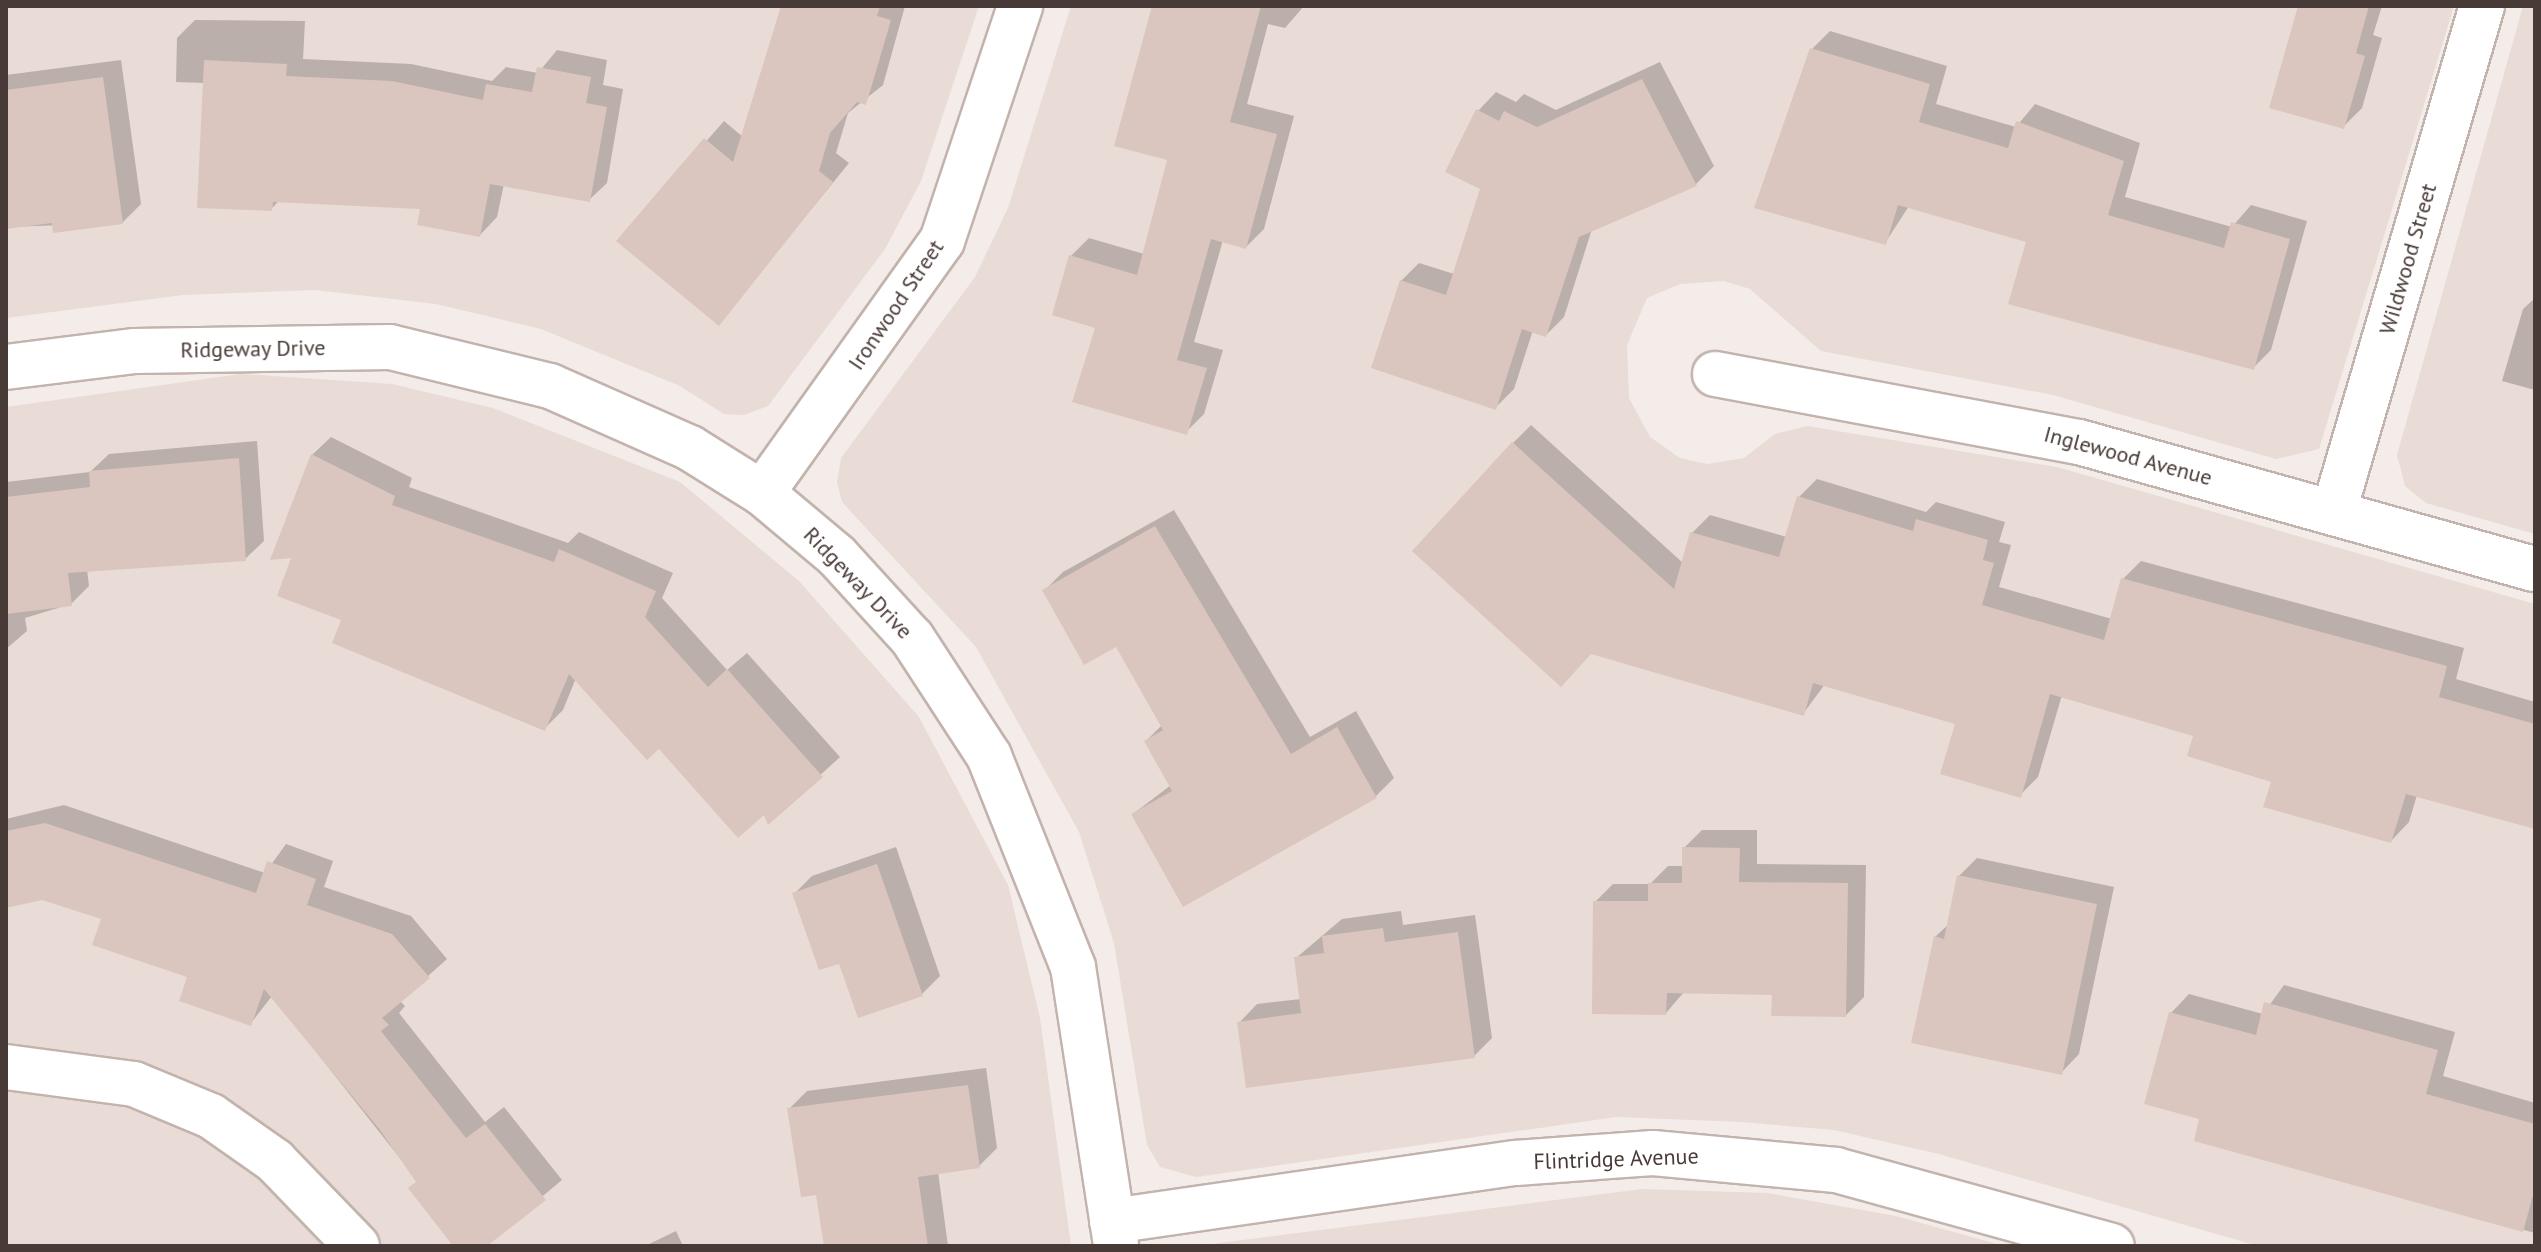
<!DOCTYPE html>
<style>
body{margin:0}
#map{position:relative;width:2541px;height:1252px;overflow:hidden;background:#f4ece8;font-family:"PT Sans",sans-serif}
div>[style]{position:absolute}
.residential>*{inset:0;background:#e9dbd5}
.shadow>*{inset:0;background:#0003}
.building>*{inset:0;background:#dac6bf}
.roads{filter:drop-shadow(2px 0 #c3b3ad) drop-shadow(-2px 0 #c3b3ad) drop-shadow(0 2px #c3b3ad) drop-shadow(0 -2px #c3b3ad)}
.street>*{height:44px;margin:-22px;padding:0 22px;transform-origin:22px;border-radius:22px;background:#fff}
span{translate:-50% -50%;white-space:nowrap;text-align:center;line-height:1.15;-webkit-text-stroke:6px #fff;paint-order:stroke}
.street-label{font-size:22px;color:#483a36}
.frame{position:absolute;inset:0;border:8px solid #483a36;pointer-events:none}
</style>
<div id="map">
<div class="residential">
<i style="clip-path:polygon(6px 6px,979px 6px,921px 181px,885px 249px,768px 406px,744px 415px,724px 414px,680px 386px,541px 329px,436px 304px,315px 290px,183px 295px,6px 318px)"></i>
<i style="clip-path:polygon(1071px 6px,2454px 6px,2319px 449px,2276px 459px,2053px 395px,1821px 351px,1750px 289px,1724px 281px,1680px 284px,1647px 298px,1627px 345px,1629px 398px,1650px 437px,1680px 458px,1707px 464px,1744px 458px,1775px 434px,1807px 426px,2057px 467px,2535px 604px,2535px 1246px,2258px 1246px,1939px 1154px,1834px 1130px,1742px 1122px,1616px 1117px,1196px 1177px,1160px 1167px,1147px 1145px,1114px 943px,1079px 832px,976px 647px,842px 502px,837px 482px,841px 458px,975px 277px,1008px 208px)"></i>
<i style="clip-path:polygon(2523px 6px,2535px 6px,2535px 534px,2426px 503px,2405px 486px,2397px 455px)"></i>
<i style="clip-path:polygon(241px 374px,392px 384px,493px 408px,680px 482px,799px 581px,919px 717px,1008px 885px,1040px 1018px,1071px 1246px,6px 1246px,6px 407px)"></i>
<i style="clip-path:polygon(1642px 1189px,1767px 1193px,1896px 1216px,2004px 1246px,1196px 1246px)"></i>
</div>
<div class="shadow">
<i style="clip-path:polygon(783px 6px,905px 6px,883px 85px,848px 113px,836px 153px,849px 163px,718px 324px,619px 241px,724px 121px,743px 137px)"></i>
<i style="clip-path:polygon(1157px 6px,1304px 6px,1285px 28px,1268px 24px,1247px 104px,1294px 116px,1264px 229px,1246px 247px,1223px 240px,1194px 342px,1223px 350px,1204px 414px,1186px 432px,1098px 326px,1071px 256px,1089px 238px,1144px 254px,1169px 159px)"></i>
<i style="clip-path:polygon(2300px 6px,2382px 6px,2373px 35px,2382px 38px,2362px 108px,2344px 126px)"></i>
<i style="clip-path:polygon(195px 20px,305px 21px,303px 59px,411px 64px,492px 81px,506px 67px,538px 73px,557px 50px,607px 60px,603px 85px,623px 89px,607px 183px,589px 200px,504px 184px,497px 217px,480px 235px,423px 207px,279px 201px,271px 209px,205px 83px,176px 82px,177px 38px)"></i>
<i style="clip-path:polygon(1830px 31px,1947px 66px,1936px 104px,2016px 127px,2035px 104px,2140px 143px,2125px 197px,2232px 227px,2251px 205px,2307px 221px,2271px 350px,2253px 368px,2028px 241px,1909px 206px,1885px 243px,1812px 49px)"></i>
<i style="clip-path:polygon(121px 60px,141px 204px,122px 223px,6px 227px,6px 75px)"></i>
<i style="clip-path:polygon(1660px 62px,1714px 166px,1696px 184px,1592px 229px,1564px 317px,1546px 335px,1533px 330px,1514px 389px,1496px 407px,1401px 281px,1419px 263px,1454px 274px,1483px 188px,1478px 111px,1496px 92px,1516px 102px,1524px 94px,1556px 110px)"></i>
<i style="clip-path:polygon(2535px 298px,2535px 390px,2502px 381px,2523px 309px)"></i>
<i style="clip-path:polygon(1531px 425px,1683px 563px,1692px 533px,1710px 515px,1787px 537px,1799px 497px,1817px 479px,1926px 512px,1936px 502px,2005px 522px,1999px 542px,2011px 545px,1999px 587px,2112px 619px,2123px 579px,2141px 561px,2464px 648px,2456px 679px,2535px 702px,2535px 827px,2417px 795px,2409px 822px,2391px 841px,2196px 735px,2062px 695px,2038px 777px,2020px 795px,1957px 722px,1825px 684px,1803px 714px,1513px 443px)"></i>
<i style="clip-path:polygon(331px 437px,412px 478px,409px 487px,568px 543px,579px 532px,673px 573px,662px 598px,727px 670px,747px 653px,840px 757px,769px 822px,765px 811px,659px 747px,576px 678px,563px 710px,545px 728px,343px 619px,294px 556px,312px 455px)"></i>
<i style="clip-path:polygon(257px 441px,264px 541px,245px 559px,87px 569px,89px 586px,71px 604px,25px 618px,27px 631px,6px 649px,6px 482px,90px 472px,109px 454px)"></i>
<i style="clip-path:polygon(1174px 510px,1310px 737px,1356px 711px,1394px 778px,1376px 796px,1133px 814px,1171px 785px,1146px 741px,1162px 725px,1117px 644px,1045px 590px,1063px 572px)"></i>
<i style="clip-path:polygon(64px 805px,265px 873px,286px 844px,333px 861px,324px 887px,411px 916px,447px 959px,400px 1001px,405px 1006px,399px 1013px,485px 1122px,504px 1107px,562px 1180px,483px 1246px,456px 1246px,418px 1181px,272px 996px,251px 1023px,103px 917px,42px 898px,6px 906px,6px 819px)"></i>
<i style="clip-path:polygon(1702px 830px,1757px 830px,1757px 864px,1866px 865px,1864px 997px,1846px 1015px,1774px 993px,1684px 992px,1666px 1013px,1595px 902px,1613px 884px,1650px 884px,1668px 866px,1684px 866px,1684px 848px)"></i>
<i style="clip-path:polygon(896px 847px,940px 976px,922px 994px,840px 961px,794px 894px,812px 876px)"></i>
<i style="clip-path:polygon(1977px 858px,2114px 887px,2079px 1054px,2061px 1073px,1935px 937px,1949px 924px,1959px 876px)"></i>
<i style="clip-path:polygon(1401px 911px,1403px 925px,1475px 915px,1492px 1038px,1474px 1056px,1239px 1023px,1257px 1004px,1301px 999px,1296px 958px,1342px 919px)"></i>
<i style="clip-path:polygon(2284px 985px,2455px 1032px,2443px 1076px,2535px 1103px,2535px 1233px,2196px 1140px,2202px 1118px,2171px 1013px,2189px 994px,2263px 1014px)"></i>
<i style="clip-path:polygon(986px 1068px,997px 1148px,979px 1166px,938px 1172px,948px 1246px,826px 1246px,818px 1192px,789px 1109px,807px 1091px)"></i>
<i style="clip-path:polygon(676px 1231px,683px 1246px,645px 1246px)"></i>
</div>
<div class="building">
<i style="clip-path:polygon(781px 6px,880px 6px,877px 16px,891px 20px,866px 105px,857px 102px,830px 133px,819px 171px,833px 182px,719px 326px,616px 241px,704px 138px,733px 162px)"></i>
<i style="clip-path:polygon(1152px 6px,1261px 6px,1230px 122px,1277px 134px,1246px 249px,1211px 239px,1177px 360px,1207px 368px,1187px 435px,1072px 402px,1095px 328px,1052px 315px,1069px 255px,1137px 275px,1167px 160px,1114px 146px)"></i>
<i style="clip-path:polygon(2298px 6px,2369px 6px,2356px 53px,2365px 56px,2344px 129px,2269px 108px)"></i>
<i style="clip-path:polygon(1810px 48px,1930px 84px,1919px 122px,2008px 148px,2016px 121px,2124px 161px,2108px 215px,2224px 248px,2231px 222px,2290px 239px,2254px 370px,2008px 304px,2026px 242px,1898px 205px,1886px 245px,1754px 208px)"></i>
<i style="clip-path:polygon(204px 60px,287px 64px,286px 76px,392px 81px,483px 100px,486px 84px,532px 92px,537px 67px,591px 77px,586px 103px,607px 107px,590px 202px,490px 184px,480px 237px,417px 225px,420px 209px,273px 202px,272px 211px,197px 208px)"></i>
<i style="clip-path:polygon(103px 77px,123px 224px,53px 233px,52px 223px,6px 229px,6px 90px)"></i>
<i style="clip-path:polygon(1642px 79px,1697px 186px,1579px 237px,1546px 337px,1522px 329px,1496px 410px,1371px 368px,1400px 280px,1446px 295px,1480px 189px,1445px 172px,1476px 109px,1499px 121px,1504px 111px,1537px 127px)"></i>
<i style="clip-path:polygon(1512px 442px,1674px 589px,1690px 532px,1779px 557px,1797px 496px,1913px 531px,1916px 519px,1988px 540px,1983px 560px,1994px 563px,1982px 605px,2104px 640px,2121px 578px,2447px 666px,2439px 697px,2535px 724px,2535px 829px,2406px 794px,2391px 843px,2263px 807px,2271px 782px,2187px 756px,2193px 736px,2050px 694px,2021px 798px,1940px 774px,1955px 724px,1813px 683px,1804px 716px,1591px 654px,1561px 687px,1412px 551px)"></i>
<i style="clip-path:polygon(311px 454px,395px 496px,392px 505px,554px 562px,559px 549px,656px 591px,645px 617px,708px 687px,727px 669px,823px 777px,768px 825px,764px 815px,738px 838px,659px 749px,647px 760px,569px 674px,545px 731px,332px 643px,341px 620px,277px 596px,291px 558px,270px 560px)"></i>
<i style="clip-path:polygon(239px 458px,246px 561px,68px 573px,72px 606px,6px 614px,6px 497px,90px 487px,89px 471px)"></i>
<i style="clip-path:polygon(1155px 526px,1291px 754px,1337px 727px,1377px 798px,1183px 907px,1131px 814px,1172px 791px,1144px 741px,1163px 730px,1116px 647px,1084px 665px,1042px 590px)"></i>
<i style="clip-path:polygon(45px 823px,256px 893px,267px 861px,316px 879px,307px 905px,392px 934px,430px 978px,382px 1018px,389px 1025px,381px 1031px,466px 1138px,485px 1124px,546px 1200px,487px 1246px,453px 1246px,408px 1188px,416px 1182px,380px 1130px,264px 989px,251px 1026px,179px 1001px,187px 977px,92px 945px,101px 919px,42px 900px,6px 908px,6px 831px)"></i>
<i style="clip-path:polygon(1682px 847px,1740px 848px,1739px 882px,1848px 883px,1846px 1017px,1771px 1016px,1772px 995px,1667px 993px,1666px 1015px,1592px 1014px,1593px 901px,1648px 901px,1648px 883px,1682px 883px)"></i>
<i style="clip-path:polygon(877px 864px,923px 996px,858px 1018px,839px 964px,819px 970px,792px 893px)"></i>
<i style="clip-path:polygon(1957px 875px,2097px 904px,2062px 1075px,1911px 1043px,1934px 936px,1944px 939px)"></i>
<i style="clip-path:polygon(1383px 928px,1385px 942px,1458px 932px,1475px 1058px,1246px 1088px,1237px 1022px,1301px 1013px,1294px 957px,1324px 953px,1322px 936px)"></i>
<i style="clip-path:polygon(2264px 1002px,2438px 1050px,2426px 1094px,2535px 1124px,2535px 1188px,2523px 1232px,2194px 1141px,2199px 1119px,2144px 1104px,2169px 1012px,2256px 1035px)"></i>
<i style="clip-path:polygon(968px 1085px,980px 1168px,918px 1177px,928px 1246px,824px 1246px,816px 1195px,801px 1197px,787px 1108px)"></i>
</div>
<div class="roads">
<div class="street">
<i style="left:6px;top:367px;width:130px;rotate:-7.1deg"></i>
<i style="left:135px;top:351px;width:255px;rotate:-0.9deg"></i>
<i style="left:390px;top:347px;width:165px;rotate:13.7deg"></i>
<i style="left:550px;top:386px;width:153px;rotate:23.9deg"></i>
<i style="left:690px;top:448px;width:85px;rotate:32deg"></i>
<i style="left:762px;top:493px;width:98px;rotate:40deg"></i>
<i style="left:837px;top:556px;width:111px;rotate:47.6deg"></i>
<i style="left:912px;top:638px;width:141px;rotate:56.9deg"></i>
<i style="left:989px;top:756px;width:227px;rotate:68.3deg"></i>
<i style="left:1073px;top:967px;width:282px;rotate:81.2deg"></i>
<i style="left:1715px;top:374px;width:370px;rotate:10.6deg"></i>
<i style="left:2079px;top:442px;width:473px;rotate:15.6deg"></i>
<i style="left:762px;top:493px;width:310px;rotate:-54.5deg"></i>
<i style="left:942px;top:241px;width:248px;rotate:-71.6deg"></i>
<i style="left:2334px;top:511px;width:526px;rotate:-73.67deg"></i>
<i style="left:6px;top:1067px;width:129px;rotate:7.6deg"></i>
<i style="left:134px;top:1084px;width:83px;rotate:22.6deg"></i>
<i style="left:211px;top:1116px;width:78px;rotate:35.1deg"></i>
<i style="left:275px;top:1161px;width:118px;rotate:46deg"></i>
<i style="left:1112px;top:1221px;width:408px;rotate:-8.2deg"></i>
<i style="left:1516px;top:1163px;width:137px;rotate:-4.2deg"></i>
<i style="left:1653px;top:1153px;width:184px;rotate:5.3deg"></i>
<i style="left:1836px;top:1170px;width:286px;rotate:15.4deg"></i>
</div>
</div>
<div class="street-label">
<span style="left:2408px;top:259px;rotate:-74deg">Wildwood Street</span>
<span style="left:896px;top:305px;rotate:-56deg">Ironwood Street</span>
<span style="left:253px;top:349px;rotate:-1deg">Ridgeway Drive</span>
<span style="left:2128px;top:456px;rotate:15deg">Inglewood Avenue</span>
<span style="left:858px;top:583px;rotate:46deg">Ridgeway Drive</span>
<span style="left:1616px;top:1159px;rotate:-2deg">Flintridge Avenue</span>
</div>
<div class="frame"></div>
</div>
